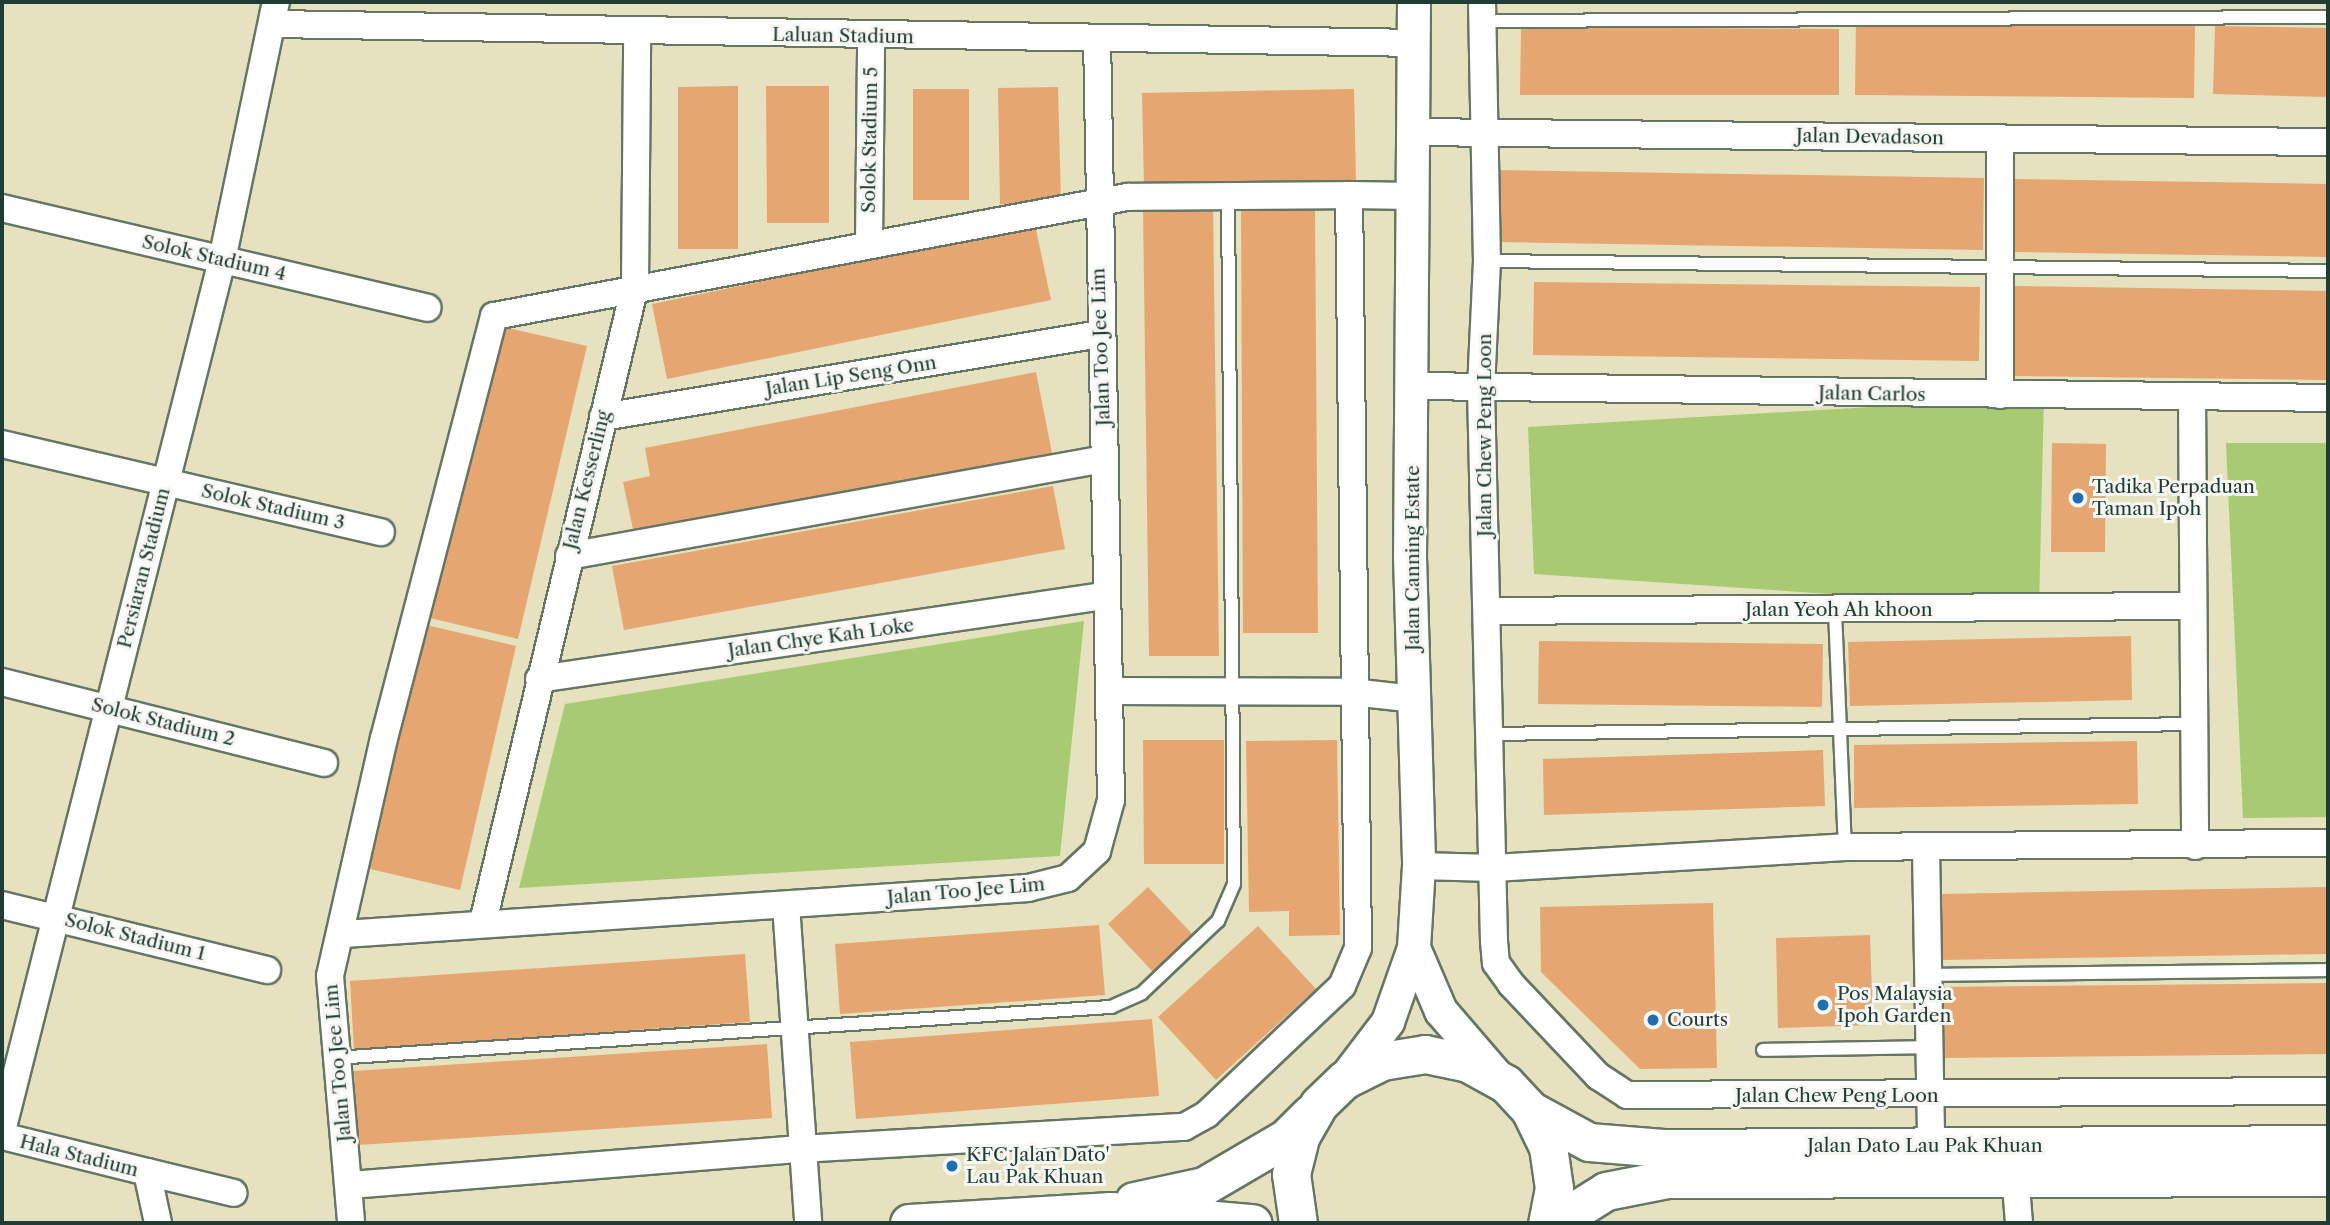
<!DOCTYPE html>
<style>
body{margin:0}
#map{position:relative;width:2330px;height:1225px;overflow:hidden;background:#e6e1be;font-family:"Libre Caslon Text",serif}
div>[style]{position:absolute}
.green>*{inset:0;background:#a8ca73}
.building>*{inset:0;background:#e5a672}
.roads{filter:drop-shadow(2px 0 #657664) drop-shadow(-2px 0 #657664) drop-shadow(0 2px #657664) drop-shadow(0 -2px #657664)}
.service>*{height:12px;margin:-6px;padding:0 6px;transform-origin:6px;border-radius:6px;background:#fff}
.minor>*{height:26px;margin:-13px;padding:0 13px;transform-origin:13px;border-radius:13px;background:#fff}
.tertiary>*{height:32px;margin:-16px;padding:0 16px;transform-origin:16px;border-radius:16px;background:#fff}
.secondary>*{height:37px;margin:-18.5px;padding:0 18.5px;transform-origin:18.5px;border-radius:18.5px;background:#fff}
.dots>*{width:19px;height:19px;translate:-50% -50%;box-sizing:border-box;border:4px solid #f6f6f2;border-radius:50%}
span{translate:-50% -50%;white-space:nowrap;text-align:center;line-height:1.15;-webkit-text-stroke:6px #f6f6f2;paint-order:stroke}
.street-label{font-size:19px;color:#1f3d34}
.poi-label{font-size:19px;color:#1f3d34}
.left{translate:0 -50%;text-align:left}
.frame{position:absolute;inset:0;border:4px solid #1f3d34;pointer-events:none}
</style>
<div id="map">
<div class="green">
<i style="clip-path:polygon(2044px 397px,2039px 608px,1534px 574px,1528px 427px)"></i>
<i style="clip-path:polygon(2226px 443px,2328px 443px,2328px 817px,2243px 818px)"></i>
<i style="clip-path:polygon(1084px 621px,1060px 856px,519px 888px,565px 704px)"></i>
</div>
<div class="building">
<i style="clip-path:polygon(1856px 23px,2195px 26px,2194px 98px,1855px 95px)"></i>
<i style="clip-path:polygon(2215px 26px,2328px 28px,2328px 97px,2213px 94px)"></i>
<i style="clip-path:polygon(1521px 27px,1839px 29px,1839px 95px,1520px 95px)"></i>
<i style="clip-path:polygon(738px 86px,738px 249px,678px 249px,678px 87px)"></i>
<i style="clip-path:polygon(766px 86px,829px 86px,829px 223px,767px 223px)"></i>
<i style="clip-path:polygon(1058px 87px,1061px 203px,1000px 204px,998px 88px)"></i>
<i style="clip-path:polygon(913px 89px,969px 89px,969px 200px,913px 200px)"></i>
<i style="clip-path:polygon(1354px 89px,1356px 182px,1144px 186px,1142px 93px)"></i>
<i style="clip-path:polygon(1499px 170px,1984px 178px,1983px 250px,1498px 242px)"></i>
<i style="clip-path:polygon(2012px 179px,2328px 184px,2328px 257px,2012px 252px)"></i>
<i style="clip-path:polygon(1213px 206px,1219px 656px,1149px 656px,1143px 207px)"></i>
<i style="clip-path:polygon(1241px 207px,1315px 207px,1318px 633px,1243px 633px)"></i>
<i style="clip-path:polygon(1035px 225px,1051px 300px,667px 379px,652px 304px)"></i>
<i style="clip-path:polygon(1534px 282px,1980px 287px,1979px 361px,1533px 355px)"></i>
<i style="clip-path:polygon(2011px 286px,2328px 291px,2328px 380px,2010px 376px)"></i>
<i style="clip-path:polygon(499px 326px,587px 346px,518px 639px,430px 618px)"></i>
<i style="clip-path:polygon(1036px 372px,1052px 453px,634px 534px,623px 482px,650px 476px,645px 448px)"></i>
<i style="clip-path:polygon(2052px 443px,2106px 444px,2105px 552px,2051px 552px)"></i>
<i style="clip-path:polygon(1053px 486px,1065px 549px,624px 630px,612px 566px)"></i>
<i style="clip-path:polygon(422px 624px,516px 646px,460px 890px,366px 868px)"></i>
<i style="clip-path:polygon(2131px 636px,2132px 700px,1850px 706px,1848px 642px)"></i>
<i style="clip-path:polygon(1539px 641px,1823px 644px,1822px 707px,1538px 704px)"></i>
<i style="clip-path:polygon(1143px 740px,1224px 740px,1224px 864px,1144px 864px)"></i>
<i style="clip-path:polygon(1337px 740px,1340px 935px,1289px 936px,1289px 911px,1249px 912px,1246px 741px)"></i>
<i style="clip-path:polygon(2137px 741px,2138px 804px,1854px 808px,1854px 745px)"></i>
<i style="clip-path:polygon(1823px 750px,1825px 806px,1544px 815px,1543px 759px)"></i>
<i style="clip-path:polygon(1148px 887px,1194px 936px,1154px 973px,1108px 924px)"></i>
<i style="clip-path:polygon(2328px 887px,2328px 954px,1942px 960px,1941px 894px)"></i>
<i style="clip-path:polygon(1713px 903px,1717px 1068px,1640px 1069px,1541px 972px,1540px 907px)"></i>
<i style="clip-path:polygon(1099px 925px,1105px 995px,840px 1014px,835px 944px)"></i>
<i style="clip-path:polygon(1258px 926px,1316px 989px,1216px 1080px,1158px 1017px)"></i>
<i style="clip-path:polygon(1870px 935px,1873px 1025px,1778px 1028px,1776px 938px)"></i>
<i style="clip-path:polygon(745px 954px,750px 1022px,354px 1050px,350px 981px)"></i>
<i style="clip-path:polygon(2328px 983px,2328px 1054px,1941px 1058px,1941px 987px)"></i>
<i style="clip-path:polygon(1152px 1019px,1159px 1096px,856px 1119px,850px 1042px)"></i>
<i style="clip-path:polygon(767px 1044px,772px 1118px,358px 1145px,354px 1071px)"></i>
</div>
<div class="roads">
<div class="service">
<i style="left:1482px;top:21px;width:846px;rotate:-0.27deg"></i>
<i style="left:1487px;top:261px;width:841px;rotate:0.68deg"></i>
<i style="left:1835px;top:611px;width:236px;rotate:87.6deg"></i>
<i style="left:1490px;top:734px;width:705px;rotate:-0.81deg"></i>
<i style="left:1929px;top:975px;width:399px;rotate:-0.7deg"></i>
<i style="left:1763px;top:1050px;width:167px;rotate:-1deg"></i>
<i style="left:334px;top:1058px;width:779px;rotate:-3.76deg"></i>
<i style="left:1111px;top:1007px;width:34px;rotate:-24deg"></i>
<i style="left:1142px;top:993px;width:105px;rotate:-43.5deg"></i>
<i style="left:1218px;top:921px;width:40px;rotate:-66.6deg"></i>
<i style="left:1234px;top:884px;width:689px;rotate:-90.5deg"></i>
</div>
<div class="minor">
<i style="left:1482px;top:2px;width:259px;rotate:88.9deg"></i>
<i style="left:1487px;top:261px;width:129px;rotate:92.7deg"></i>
<i style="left:1481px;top:390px;width:551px;rotate:88.65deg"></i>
<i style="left:1494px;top:941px;width:22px;rotate:85deg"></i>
<i style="left:1496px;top:963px;width:26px;rotate:54deg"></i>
<i style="left:1511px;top:984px;width:127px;rotate:46.6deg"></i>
<i style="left:1598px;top:1076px;width:35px;rotate:33deg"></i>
<i style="left:1627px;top:1095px;width:701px;rotate:-0.33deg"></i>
<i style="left:273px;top:24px;width:1140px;rotate:0.95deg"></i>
<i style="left:1413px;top:132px;width:915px;rotate:0.63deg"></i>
<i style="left:1349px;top:195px;width:65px;rotate:0.9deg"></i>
<i style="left:2px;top:208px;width:437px;rotate:13.2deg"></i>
<i style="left:869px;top:243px;width:206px;rotate:-89.4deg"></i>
<i style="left:1416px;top:386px;width:912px;rotate:0.75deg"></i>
<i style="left:2000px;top:395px;width:256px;rotate:-90deg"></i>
<i style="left:2192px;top:397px;width:449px;rotate:89.6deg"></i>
<i style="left:603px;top:417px;width:504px;rotate:-9.48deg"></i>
<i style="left:2px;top:444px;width:389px;rotate:13.1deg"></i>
<i style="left:569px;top:556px;width:544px;rotate:-10.28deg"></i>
<i style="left:1487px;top:611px;width:704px;rotate:-0.41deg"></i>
<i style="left:539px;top:679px;width:571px;rotate:-8.36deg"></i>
<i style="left:2px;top:682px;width:332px;rotate:14.1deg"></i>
<i style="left:1109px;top:691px;width:243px;rotate:0.2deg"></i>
<i style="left:1352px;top:692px;width:62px;rotate:6.4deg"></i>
<i style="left:1926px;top:848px;width:298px;rotate:89deg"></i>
<i style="left:1931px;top:1146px;width:16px;rotate:7deg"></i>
<i style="left:1419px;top:866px;width:75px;rotate:1.5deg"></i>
<i style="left:1494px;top:868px;width:352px;rotate:-3.4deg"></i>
<i style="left:1845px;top:847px;width:483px;rotate:-0.5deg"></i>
<i style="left:2px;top:905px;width:273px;rotate:13.8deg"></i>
<i style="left:786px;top:905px;width:319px;rotate:86deg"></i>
<i style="left:483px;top:922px;width:654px;rotate:-76.56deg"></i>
<i style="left:635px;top:286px;width:254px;rotate:-89.5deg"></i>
<i style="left:344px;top:934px;width:686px;rotate:-3.85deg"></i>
<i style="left:1028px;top:888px;width:41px;rotate:-14deg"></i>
<i style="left:1068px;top:878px;width:40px;rotate:-43deg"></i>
<i style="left:1097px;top:851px;width:53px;rotate:-74.6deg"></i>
<i style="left:1111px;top:800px;width:761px;rotate:-91.05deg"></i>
<i style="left:2px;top:1131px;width:898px;rotate:-75.82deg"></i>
<i style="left:222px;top:260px;width:264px;rotate:-78.2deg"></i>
<i style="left:2px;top:1136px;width:149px;rotate:13.9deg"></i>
<i style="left:147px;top:1172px;width:52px;rotate:77.8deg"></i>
<i style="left:2014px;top:1162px;width:61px;rotate:85.3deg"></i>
<i style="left:147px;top:1172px;width:89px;rotate:13.6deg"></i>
<i style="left:351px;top:1185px;width:450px;rotate:-4.6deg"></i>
<i style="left:800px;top:1149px;width:385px;rotate:-3.3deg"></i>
<i style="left:1184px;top:1127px;width:26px;rotate:-29deg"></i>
<i style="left:1207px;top:1114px;width:186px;rotate:-43.5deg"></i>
<i style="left:1342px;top:986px;width:41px;rotate:-67.2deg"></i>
<i style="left:1358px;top:948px;width:753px;rotate:-90.68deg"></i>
<i style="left:1349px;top:195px;width:222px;rotate:179.5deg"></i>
<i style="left:1127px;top:197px;width:644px;rotate:169.35deg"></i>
<i style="left:494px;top:316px;width:436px;rotate:104.6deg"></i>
<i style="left:384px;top:738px;width:244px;rotate:102.8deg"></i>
<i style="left:330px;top:976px;width:248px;rotate:85.1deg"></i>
</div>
<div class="tertiary">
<i style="left:1414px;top:2px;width:555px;rotate:90.41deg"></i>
<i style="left:1410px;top:557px;width:309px;rotate:88.3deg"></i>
<i style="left:1419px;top:866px;width:82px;rotate:93.5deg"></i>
<i style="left:1414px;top:948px;width:69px;rotate:66.8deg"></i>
<i style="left:1441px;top:1011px;width:86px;rotate:49.3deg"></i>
<i style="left:1344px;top:1080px;width:73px;rotate:-52.8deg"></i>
<i style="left:1388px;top:1022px;width:78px;rotate:-70.6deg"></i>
</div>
<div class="secondary">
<i style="left:1530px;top:1110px;width:67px;rotate:28.5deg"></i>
<i style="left:1589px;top:1142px;width:74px;rotate:4.6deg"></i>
<i style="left:1663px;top:1148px;width:665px;rotate:-0.34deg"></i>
<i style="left:1134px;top:1201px;width:72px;rotate:-12.1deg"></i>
<i style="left:1204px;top:1186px;width:95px;rotate:-30.3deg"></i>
<i style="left:1286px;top:1138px;width:34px;rotate:-45deg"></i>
<i style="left:909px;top:1223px;width:202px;rotate:-3.4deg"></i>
<i style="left:1111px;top:1211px;width:142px;rotate:4.9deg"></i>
<i style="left:1298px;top:1223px;width:49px;rotate:-98.1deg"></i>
<i style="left:1291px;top:1174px;width:38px;rotate:-76deg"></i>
<i style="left:1300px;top:1137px;width:38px;rotate:-60deg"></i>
<i style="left:1319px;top:1104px;width:35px;rotate:-44deg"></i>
<i style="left:1344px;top:1080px;width:42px;rotate:-26.6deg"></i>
<i style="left:1382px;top:1061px;width:44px;rotate:-9.2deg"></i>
<i style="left:1425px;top:1054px;width:44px;rotate:11.8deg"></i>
<i style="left:1468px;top:1063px;width:43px;rotate:28.9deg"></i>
<i style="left:1506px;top:1084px;width:35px;rotate:47deg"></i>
<i style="left:1530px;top:1110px;width:41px;rotate:64.1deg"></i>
<i style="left:1548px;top:1147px;width:41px;rotate:81.7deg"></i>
<i style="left:1554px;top:1188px;width:36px;rotate:101deg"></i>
<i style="left:1555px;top:1223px;width:60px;rotate:-32.1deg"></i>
<i style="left:1606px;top:1191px;width:62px;rotate:-11.1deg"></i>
<i style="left:1667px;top:1179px;width:661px;rotate:-0.17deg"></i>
</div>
</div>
<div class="dots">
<i style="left:2078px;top:498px;background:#1f6fb2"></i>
<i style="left:1823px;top:1005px;background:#1f6fb2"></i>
<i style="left:1653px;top:1020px;background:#1f6fb2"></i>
<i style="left:952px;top:1166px;background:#1f6fb2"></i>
</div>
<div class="street-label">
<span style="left:843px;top:36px;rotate:1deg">Laluan Stadium</span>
<span style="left:1870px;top:137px;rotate:1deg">Jalan Devadason</span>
<span style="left:870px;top:140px;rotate:-89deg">Solok Stadium 5</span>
<span style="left:214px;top:258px;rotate:13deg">Solok Stadium 4</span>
<span style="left:1101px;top:347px;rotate:-92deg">Jalan Too Jee Lim</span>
<span style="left:851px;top:376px;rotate:-9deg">Jalan Lip Seng Onn</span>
<span style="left:1872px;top:394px;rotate:1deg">Jalan Carlos</span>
<span style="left:1485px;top:435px;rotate:-90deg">Jalan Chew Peng Loon</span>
<span style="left:587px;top:480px;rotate:-76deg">Jalan Kesserling</span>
<span style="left:273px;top:507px;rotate:13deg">Solok Stadium 3</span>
<span style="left:1413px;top:558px;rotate:-90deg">Jalan Canning Estate</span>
<span style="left:144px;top:568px;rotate:-76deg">Persiaran Stadium</span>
<span style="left:1839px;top:610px">Jalan Yeoh Ah khoon</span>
<span style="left:821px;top:638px;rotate:-8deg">Jalan Chye Kah Loke</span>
<span style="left:163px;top:722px;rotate:14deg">Solok Stadium 2</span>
<span style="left:966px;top:891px;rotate:-5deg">Jalan Too Jee Lim</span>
<span style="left:135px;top:937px;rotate:14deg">Solok Stadium 1</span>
<span style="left:338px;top:1063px;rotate:-95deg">Jalan Too Jee Lim</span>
<span style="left:1837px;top:1096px">Jalan Chew Peng Loon</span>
<span style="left:1925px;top:1146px">Jalan Dato Lau Pak Khuan</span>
<span style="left:79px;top:1156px;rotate:14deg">Hala Stadium</span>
</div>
<div class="poi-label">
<span class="left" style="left:2092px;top:498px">Tadika Perpaduan<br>Taman Ipoh</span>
<span class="left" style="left:1837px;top:1005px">Pos Malaysia<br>Ipoh Garden</span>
<span class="left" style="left:1667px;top:1020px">Courts</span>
<span class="left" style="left:966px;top:1166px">KFC Jalan Dato'<br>Lau Pak Khuan</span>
</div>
<div class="frame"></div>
</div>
